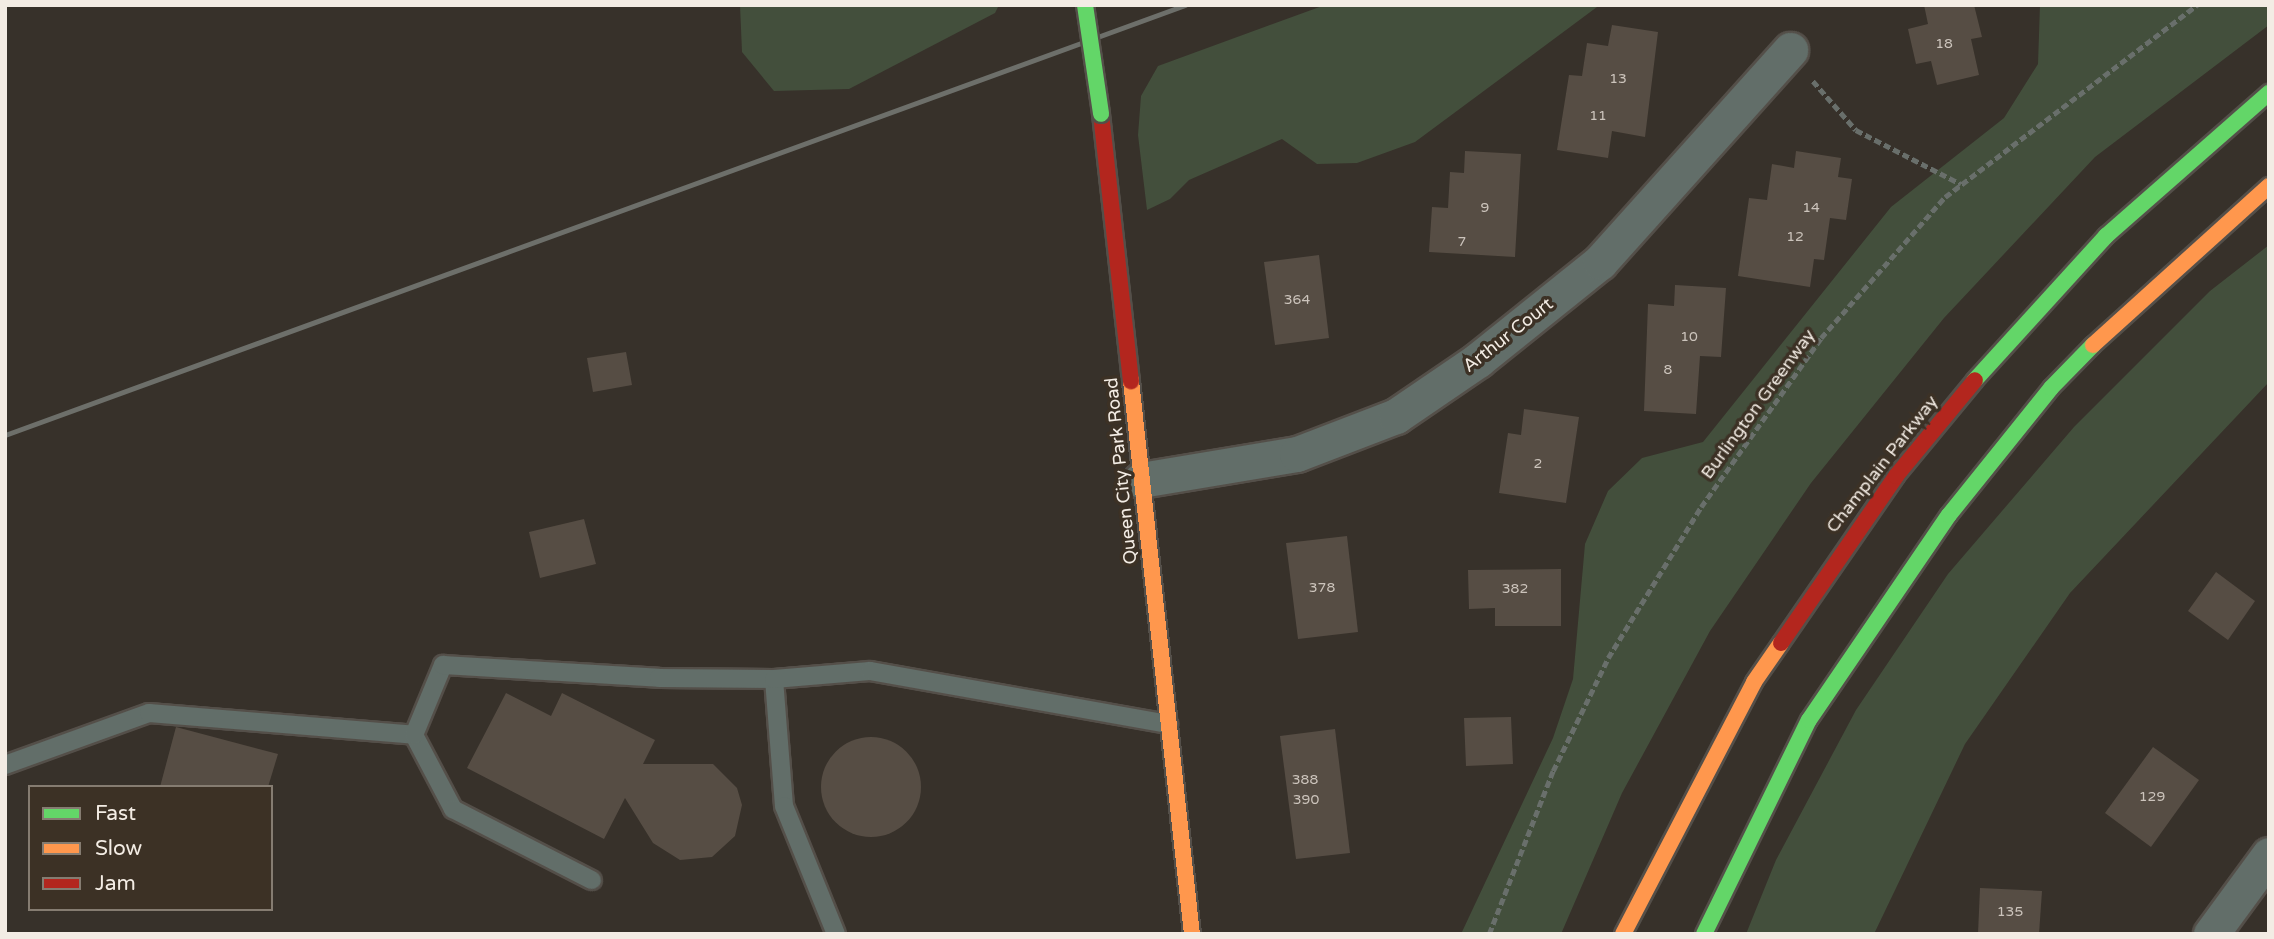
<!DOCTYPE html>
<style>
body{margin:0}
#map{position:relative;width:2274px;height:939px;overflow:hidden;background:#37312a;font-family:"Varela Round",sans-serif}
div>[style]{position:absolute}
.green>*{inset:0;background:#434f3c}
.building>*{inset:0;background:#564d44}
.round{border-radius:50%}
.path>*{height:4.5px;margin-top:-2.25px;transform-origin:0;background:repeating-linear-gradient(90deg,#696f6b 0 7px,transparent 0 10.5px)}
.roads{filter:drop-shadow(2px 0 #544f49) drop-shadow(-2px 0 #544f49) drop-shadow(0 2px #544f49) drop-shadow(0 -2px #544f49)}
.lane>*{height:18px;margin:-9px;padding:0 9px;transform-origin:9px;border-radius:9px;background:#626e69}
.street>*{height:35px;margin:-17.5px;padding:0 17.5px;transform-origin:17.5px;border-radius:17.5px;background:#626e69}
.fast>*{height:16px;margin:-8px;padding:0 8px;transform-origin:8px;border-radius:8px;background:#63d668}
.slow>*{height:16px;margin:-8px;padding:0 8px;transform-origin:8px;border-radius:8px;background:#ff974d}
.jam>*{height:16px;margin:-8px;padding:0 8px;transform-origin:8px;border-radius:8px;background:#b3261e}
.rail>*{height:5px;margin:-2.5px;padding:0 2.5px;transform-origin:2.5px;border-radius:2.5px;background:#6d6f6a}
.bridges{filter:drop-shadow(2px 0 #544f49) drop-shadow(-2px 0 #544f49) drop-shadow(0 2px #544f49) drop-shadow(0 -2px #544f49)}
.fast-bridge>*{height:16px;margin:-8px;padding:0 8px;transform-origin:8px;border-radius:8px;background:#63d668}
span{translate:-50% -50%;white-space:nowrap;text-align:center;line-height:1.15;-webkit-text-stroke:7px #3c3125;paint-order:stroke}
.number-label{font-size:14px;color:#ccc4bc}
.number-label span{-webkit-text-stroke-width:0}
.street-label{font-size:18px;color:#f3ece4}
.frame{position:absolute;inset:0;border:7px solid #f3ece4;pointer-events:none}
.legend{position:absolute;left:28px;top:785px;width:245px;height:126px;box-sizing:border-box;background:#3c3125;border:2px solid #857c71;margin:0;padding:9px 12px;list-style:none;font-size:21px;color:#f3ece4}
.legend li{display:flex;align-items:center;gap:14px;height:35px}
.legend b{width:35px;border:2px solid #857c71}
</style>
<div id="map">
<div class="green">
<i style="clip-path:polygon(740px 5px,999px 5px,995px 13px,849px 89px,774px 91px,742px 52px)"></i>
<i style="clip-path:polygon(1325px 5px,1609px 5px,1597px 7px,1415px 142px,1357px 163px,1317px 164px,1282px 139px,1189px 180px,1170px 199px,1147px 210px,1138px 135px,1141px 96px,1158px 66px)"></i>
<i style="clip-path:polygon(2040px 5px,2269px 5px,2269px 25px,2095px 157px,1944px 318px,1811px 483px,1710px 631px,1622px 793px,1561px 934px,1461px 934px,1553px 738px,1573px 679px,1585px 544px,1608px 491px,1642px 458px,1703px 442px,1891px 207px,2004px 118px,2038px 64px)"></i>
<i style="clip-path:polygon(2269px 245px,2269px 382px,2070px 593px,1965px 744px,1874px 934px,1746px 934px,1776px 860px,1856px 710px,1948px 574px,2074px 427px,2210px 291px)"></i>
</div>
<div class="building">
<i style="clip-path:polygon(1924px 5px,1974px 5px,1982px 37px,1971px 39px,1979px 75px,1937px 85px,1931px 61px,1916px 64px,1908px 29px,1928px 24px)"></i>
<i style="clip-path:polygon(1612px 25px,1658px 32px,1645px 137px,1612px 131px,1608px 158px,1557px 150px,1569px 75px,1582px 76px,1587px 43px,1608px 46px)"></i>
<i style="clip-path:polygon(1465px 151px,1521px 154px,1515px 257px,1429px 252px,1432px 207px,1448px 208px,1450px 172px,1464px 173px)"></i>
<i style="clip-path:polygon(1796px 151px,1841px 158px,1838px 177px,1852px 179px,1846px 220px,1830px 218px,1824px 260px,1814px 259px,1810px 287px,1738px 276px,1749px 198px,1767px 200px,1772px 164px,1794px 168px)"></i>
<i style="clip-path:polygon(1319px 255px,1329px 338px,1275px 345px,1264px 262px)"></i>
<i style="clip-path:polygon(1675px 285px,1726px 288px,1721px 357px,1700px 356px,1696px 414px,1644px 411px,1648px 304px,1674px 306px)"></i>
<i style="clip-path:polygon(626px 352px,632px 385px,593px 392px,587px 358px)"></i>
<i style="clip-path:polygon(1524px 409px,1579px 417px,1566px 503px,1499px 493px,1508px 433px,1521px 435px)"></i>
<i style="clip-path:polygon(584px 519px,596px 564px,540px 578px,529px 532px)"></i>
<i style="clip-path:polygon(1347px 536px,1358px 632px,1298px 639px,1286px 543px)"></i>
<i style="clip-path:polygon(1561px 569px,1561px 626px,1495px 626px,1495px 608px,1469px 609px,1468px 570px)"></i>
<i style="clip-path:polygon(2216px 572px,2255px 601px,2228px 640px,2188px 611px)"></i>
<i style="clip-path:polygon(506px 693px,551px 716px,562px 693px,655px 740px,643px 764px,713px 764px,737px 788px,742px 805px,735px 836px,712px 857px,680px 860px,653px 843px,625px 798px,604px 839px,467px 768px)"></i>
<i style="clip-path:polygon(1511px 717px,1513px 764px,1466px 766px,1464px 718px)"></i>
<i style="clip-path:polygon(176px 727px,278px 754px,268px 787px,160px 787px)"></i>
<i style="clip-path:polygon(1335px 729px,1350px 853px,1296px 859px,1280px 736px)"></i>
<i class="round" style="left:821px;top:737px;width:100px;height:100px"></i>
<i style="clip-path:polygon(2153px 747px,2199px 780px,2151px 847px,2105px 813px)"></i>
<i style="clip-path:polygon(1980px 888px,2042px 891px,2039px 934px,1978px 934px)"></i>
</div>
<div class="path">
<i style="left:1813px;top:81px;width:65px;rotate:48.7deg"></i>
<i style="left:1856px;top:130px;width:118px;rotate:27.2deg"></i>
<i style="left:1489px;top:934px;width:175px;rotate:-68.6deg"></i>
<i style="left:1553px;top:771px;width:126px;rotate:-64deg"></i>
<i style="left:1608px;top:658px;width:177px;rotate:-58.4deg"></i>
<i style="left:1701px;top:507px;width:207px;rotate:-54.6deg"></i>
<i style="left:1821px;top:338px;width:188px;rotate:-48.7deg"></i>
<i style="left:1945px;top:197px;width:317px;rotate:-37.3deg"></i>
</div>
<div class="roads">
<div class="lane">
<i style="left:774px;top:679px;width:127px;rotate:85.5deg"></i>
<i style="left:784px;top:806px;width:138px;rotate:67.9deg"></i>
<i style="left:414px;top:735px;width:84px;rotate:62.2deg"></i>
<i style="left:453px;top:809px;width:156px;rotate:27.1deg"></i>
<i style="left:5px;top:765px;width:153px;rotate:-19.9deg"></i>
<i style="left:149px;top:713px;width:266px;rotate:4.7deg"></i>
<i style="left:414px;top:735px;width:76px;rotate:-67.5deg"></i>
<i style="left:443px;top:665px;width:216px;rotate:3.4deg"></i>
<i style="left:659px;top:678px;width:115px;rotate:0.5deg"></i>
<i style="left:774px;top:679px;width:96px;rotate:-4.8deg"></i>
<i style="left:870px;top:671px;width:303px;rotate:10.1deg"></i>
</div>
<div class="street">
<i style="left:1141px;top:480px;width:158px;rotate:-9.5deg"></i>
<i style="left:1297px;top:454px;width:106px;rotate:-21deg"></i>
<i style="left:1396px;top:416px;width:99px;rotate:-34.3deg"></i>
<i style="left:1478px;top:360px;width:156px;rotate:-38.8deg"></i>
<i style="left:1600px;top:262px;width:285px;rotate:-48.1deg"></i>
<i style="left:2211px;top:934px;width:98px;rotate:-53.7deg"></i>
</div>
<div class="fast">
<i style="left:1975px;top:380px;width:195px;rotate:-47.7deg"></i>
<i style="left:2106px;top:236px;width:217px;rotate:-41.3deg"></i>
<i style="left:1704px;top:934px;width:238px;rotate:-63.9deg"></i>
<i style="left:1809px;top:720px;width:248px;rotate:-55.7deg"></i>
<i style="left:1949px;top:515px;width:163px;rotate:-51.2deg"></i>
<i style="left:2051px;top:388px;width:60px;rotate:-45.7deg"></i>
</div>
<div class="slow">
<i style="left:2093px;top:345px;width:237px;rotate:-42.1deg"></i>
<i style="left:1131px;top:381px;width:556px;rotate:83.71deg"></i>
<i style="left:1623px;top:934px;width:284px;rotate:-62.5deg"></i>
<i style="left:1754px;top:682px;width:47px;rotate:-55.3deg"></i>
</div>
<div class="jam">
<i style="left:1101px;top:114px;width:269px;rotate:83.6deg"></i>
<i style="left:1781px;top:643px;width:203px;rotate:-55.4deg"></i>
<i style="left:1896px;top:476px;width:124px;rotate:-50.5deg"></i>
</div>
</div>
<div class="rail">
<i style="left:5px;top:435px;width:1256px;rotate:-20.02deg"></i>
</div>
<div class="bridges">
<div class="fast-bridge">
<i style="left:1085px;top:5px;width:110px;rotate:81.6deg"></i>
</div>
</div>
<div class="number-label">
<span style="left:1944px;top:44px">18</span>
<span style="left:1618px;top:79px">13</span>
<span style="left:1598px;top:116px">11</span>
<span style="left:1485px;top:208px">9</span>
<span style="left:1811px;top:208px">14</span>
<span style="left:1795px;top:237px">12</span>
<span style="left:1462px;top:242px">7</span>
<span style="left:1297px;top:300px">364</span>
<span style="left:1689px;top:337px">10</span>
<span style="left:1668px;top:370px">8</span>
<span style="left:1538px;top:464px">2</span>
<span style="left:1322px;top:588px">378</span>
<span style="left:1515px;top:589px">382</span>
<span style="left:1305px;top:780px">388</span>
<span style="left:2152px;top:797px">129</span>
<span style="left:1306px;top:800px">390</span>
<span style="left:2010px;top:912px">135</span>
</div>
<div class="street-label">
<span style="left:1508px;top:335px;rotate:-38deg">Arthur Court</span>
<span style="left:1758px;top:404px;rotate:-54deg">Burlington Greenway</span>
<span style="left:1882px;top:464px;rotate:-52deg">Champlain Parkway</span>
<span style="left:1121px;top:471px;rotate:-96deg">Queen City Park Road</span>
</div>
<div class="frame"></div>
<ul class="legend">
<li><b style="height:9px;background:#63d668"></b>Fast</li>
<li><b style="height:9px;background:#ff974d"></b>Slow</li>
<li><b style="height:9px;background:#b3261e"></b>Jam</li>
</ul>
</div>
